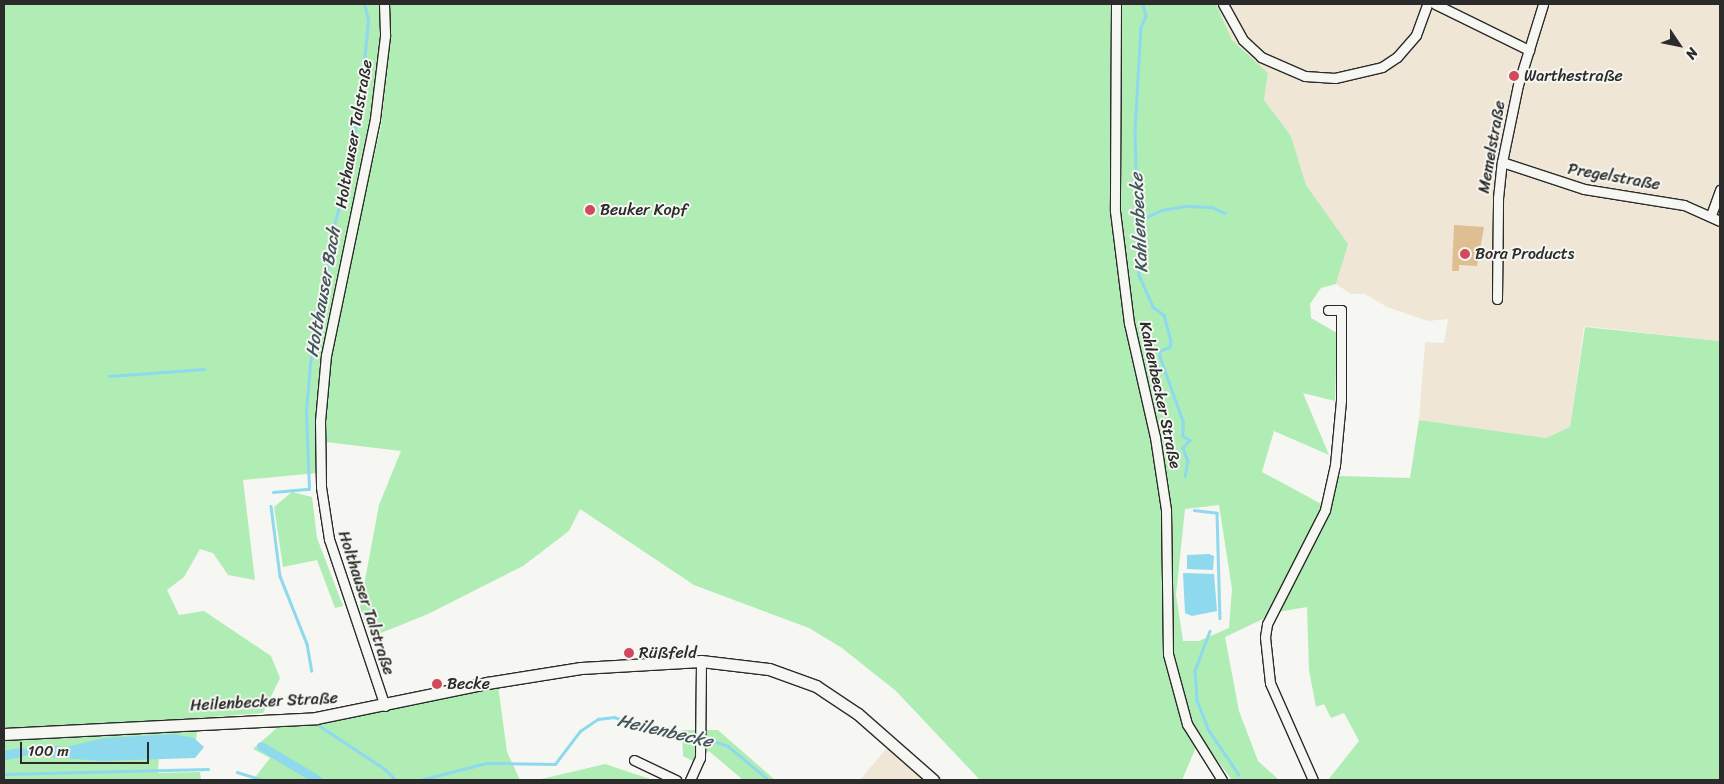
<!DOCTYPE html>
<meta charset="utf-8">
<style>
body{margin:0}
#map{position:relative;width:1724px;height:784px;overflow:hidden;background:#f6f6f2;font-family:Sriracha,sans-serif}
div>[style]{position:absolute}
.built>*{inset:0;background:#efe6d5}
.green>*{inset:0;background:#afedb4}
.water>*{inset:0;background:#8ed9ee}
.stream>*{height:2.5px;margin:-1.25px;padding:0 1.25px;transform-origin:1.25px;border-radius:1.25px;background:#8ed9ee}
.canal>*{height:9px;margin:-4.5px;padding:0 4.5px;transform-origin:4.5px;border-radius:4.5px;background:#8ed9ee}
.building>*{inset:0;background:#dfbf92}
.roads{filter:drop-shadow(1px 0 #2b2b2b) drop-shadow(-1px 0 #2b2b2b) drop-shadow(0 1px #2b2b2b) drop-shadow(0 -1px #2b2b2b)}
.minor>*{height:9px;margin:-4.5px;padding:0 4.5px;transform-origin:4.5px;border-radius:4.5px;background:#f6f6f2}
.major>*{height:11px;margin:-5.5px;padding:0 5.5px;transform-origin:5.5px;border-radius:5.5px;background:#f6f6f2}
.dots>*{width:14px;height:14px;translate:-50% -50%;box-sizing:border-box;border:2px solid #f6f6f2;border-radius:50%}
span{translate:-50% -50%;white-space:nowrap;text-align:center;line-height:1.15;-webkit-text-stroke:4px #f6f6f2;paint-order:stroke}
.poi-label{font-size:16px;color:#2b2b2b}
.left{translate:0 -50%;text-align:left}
.street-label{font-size:16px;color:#2b2b2b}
.water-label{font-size:18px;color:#44565c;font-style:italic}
.frame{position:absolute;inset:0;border:5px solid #2b2b2b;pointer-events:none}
.north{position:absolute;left:1654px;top:20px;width:50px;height:50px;-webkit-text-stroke:4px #f6f6f2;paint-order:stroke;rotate:124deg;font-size:14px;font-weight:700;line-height:20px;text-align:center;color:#2b2b2b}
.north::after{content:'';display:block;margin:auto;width:18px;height:22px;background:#2b2b2b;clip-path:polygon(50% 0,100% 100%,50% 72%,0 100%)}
.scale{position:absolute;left:20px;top:742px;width:129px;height:22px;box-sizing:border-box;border:2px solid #2b2b2b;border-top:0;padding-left:6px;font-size:15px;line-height:18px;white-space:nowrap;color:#2b2b2b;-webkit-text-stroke:4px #f6f6f2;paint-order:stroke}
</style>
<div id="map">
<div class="built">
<i style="clip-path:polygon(1216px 4px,1720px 4px,1720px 341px,1584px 326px,1570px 427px,1546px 438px,1419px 420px,1425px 342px,1444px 343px,1448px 319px,1428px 321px,1387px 307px,1365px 294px,1351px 294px,1336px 284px,1347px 244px,1306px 185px,1291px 136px,1264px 100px,1268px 73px,1232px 40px)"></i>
<i style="clip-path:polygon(894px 739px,942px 780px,860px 780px)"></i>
</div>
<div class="green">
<i style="clip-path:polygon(4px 4px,379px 4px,381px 36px,373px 108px,321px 357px,315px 420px,317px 473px,243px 480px,255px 580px,228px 575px,213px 553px,200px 549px,184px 577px,167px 590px,179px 615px,204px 611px,271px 656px,280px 678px,263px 713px,198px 718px,195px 753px,159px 756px,158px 773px,200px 772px,201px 780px,4px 780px)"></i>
<i style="clip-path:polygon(evenodd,389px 4px,1216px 4px,1232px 40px,1268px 73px,1264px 100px,1291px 136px,1306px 185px,1348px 244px,1336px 284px,1321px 288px,1310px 304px,1311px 318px,1337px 333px,1335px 401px,1303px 393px,1329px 455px,1274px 431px,1262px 472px,1327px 507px,1339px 476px,1410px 478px,1419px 420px,1546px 438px,1570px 427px,1585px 327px,1720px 341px,1720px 780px,1328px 780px,1359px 741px,1344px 713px,1331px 718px,1324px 704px,1316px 707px,1309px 670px,1307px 607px,1278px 612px,1225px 637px,1239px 711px,1258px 761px,1279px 780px,1232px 780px,1200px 738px,1182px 780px,980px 780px,896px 691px,842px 648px,809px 628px,694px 585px,580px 509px,569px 531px,523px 566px,428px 614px,371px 637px,360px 607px,379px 505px,401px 451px,326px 442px,326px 389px,333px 333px,381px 126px,391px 35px,389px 4px,1219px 505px,1232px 589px,1229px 628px,1199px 641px,1183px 641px,1176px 595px,1185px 509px,1219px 505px)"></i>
<i style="clip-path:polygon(292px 492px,312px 497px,317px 538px,343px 606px,335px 608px,317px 560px,283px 567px,274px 507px)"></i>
<i style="clip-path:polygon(498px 685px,507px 752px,520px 780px,253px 780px,270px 758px,253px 749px,278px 727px,350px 717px)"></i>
<i style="clip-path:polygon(682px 730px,718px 730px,775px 780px,743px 780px,709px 751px,695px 762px,683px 756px)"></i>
<i style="clip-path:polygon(605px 764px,653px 780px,537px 780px,563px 774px)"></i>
</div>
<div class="water">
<i style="clip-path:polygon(1209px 554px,1214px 556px,1213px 570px,1187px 569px,1187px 555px)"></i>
<i style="clip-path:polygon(1183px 573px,1214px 574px,1217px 611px,1192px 616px,1185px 613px)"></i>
<i style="clip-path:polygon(174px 734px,194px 738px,204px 747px,195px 758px,101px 761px,22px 755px,20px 750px,47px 745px,66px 747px,104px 738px)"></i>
</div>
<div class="stream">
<i style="left:1143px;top:4px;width:12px;rotate:76deg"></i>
<i style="left:1146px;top:16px;width:12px;rotate:114deg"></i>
<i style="left:1141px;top:27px;width:104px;rotate:93.3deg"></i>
<i style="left:1135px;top:131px;width:144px;rotate:88.4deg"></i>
<i style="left:1139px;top:275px;width:35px;rotate:66deg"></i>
<i style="left:1153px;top:307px;width:14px;rotate:36deg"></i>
<i style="left:1164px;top:315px;width:27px;rotate:75deg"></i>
<i style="left:1171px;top:341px;width:6px;rotate:99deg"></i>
<i style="left:1170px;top:347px;width:11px;rotate:158deg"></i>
<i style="left:1160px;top:351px;width:6px;rotate:90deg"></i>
<i style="left:1160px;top:357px;width:68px;rotate:70.2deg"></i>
<i style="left:1183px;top:421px;width:15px;rotate:90deg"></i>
<i style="left:1183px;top:436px;width:8px;rotate:30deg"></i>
<i style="left:1190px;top:440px;width:11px;rotate:131deg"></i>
<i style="left:1183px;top:448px;width:14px;rotate:69deg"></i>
<i style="left:1188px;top:461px;width:15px;rotate:101deg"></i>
<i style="left:1138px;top:221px;width:26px;rotate:-25deg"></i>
<i style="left:1162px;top:210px;width:23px;rotate:-10deg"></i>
<i style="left:1185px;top:206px;width:27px;rotate:2deg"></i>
<i style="left:1212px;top:207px;width:14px;rotate:25deg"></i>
<i style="left:109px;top:376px;width:95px;rotate:-4.2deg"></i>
<i style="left:273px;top:492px;width:36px;rotate:-5deg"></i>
<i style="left:309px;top:489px;width:78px;rotate:-92.2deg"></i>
<i style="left:306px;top:411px;width:47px;rotate:-85.1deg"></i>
<i style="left:310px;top:364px;width:92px;rotate:-79.3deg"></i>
<i style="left:327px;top:274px;width:28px;rotate:-88deg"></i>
<i style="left:328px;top:246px;width:66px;rotate:-74.1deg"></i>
<i style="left:346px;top:183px;width:91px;rotate:-80.5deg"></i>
<i style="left:361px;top:93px;width:73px;rotate:-84.5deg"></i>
<i style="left:368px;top:20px;width:16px;rotate:-104deg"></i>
<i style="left:271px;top:506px;width:71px;rotate:82.7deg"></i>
<i style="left:280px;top:576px;width:73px;rotate:68.3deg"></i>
<i style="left:307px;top:644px;width:27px;rotate:80deg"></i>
<i style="left:1194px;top:510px;width:23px;rotate:7deg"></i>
<i style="left:1217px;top:513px;width:105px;rotate:88.4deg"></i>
<i style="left:1210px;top:631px;width:43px;rotate:110.6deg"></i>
<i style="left:1195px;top:671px;width:29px;rotate:86deg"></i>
<i style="left:1197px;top:700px;width:31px;rotate:69deg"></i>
<i style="left:1208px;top:729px;width:55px;rotate:56deg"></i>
<i style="left:320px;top:726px;width:78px;rotate:33.5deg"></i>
<i style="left:385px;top:769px;width:16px;rotate:45deg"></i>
<i style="left:703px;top:737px;width:27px;rotate:20deg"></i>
<i style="left:728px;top:746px;width:53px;rotate:39.7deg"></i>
<i style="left:237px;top:772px;width:27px;rotate:17deg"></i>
<i style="left:4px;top:774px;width:204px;rotate:-1.4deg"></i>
<i style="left:420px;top:780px;width:68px;rotate:-14.4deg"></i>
<i style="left:486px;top:763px;width:69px;rotate:0.8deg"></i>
<i style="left:555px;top:764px;width:41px;rotate:-52.9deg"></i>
<i style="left:580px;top:731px;width:22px;rotate:-34deg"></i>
<i style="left:598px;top:719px;width:16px;rotate:-7deg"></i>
<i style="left:614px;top:717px;width:57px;rotate:18.4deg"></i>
<i style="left:668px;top:735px;width:30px"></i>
</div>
<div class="canal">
<i style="left:261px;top:746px;width:66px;rotate:30.8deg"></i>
<i style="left:4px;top:755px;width:17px;rotate:-10deg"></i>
</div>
<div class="building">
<i style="clip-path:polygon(1454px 225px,1484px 227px,1477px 266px,1459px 265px,1459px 271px,1452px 271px)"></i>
</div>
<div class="roads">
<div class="minor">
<i style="left:384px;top:4px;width:32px;rotate:88deg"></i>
<i style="left:385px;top:36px;width:84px;rotate:96.9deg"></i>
<i style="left:375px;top:119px;width:241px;rotate:101.7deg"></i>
<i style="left:326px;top:355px;width:66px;rotate:95.2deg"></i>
<i style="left:320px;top:421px;width:66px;rotate:89.1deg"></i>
<i style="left:321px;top:487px;width:53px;rotate:81.3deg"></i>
<i style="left:329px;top:539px;width:176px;rotate:71.5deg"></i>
<i style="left:1116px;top:4px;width:207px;rotate:90.3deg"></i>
<i style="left:1115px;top:211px;width:113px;rotate:82.9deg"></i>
<i style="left:1129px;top:323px;width:117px;rotate:77.2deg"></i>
<i style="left:1155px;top:437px;width:74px;rotate:81.4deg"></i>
<i style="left:1166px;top:510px;width:144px;rotate:89.2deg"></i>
<i style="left:1168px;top:654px;width:73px;rotate:74.8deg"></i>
<i style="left:1187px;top:724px;width:66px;rotate:58deg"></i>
<i style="left:1223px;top:4px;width:41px;rotate:60.9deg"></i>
<i style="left:1243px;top:40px;width:25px;rotate:43deg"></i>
<i style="left:1261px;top:57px;width:48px;rotate:23.4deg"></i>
<i style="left:1305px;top:76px;width:30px;rotate:4deg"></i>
<i style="left:1335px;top:78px;width:48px;rotate:-13.2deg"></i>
<i style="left:1382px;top:67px;width:18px;rotate:-34deg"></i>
<i style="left:1397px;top:57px;width:29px;rotate:-49deg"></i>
<i style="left:1416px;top:35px;width:33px;rotate:-70deg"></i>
<i style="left:1435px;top:4px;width:105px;rotate:26.1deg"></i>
<i style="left:1502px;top:162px;width:86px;rotate:18.2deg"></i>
<i style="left:1584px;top:189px;width:101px;rotate:9.1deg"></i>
<i style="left:1684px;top:205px;width:39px;rotate:24deg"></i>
<i style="left:1711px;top:215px;width:27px;rotate:-70deg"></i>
<i style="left:1497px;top:299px;width:101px;rotate:-89.4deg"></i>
<i style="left:1498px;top:198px;width:36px;rotate:-84deg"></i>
<i style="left:1502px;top:162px;width:79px;rotate:-78.3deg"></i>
<i style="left:1518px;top:85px;width:85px;rotate:-72.8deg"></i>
<i style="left:634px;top:760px;width:47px;rotate:25.5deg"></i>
<i style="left:690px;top:780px;width:24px;rotate:-66deg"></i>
<i style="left:700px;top:758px;width:97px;rotate:-89.4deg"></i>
<i style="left:1313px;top:780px;width:106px;rotate:-113.9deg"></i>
<i style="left:1270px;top:683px;width:46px;rotate:-96.2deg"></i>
<i style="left:1265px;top:637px;width:13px;rotate:-81deg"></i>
<i style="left:1267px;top:624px;width:128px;rotate:-63deg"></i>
<i style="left:1325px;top:510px;width:46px;rotate:-77.5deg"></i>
<i style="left:1335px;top:465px;width:65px;rotate:-84.7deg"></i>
<i style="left:1341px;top:400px;width:90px;rotate:-90deg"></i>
<i style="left:1341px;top:310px;width:13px;rotate:180deg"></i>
</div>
<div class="major">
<i style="left:4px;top:734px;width:312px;rotate:-2.9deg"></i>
<i style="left:316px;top:718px;width:175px;rotate:-11.6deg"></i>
<i style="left:487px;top:683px;width:95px;rotate:-9.1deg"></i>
<i style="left:581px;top:668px;width:120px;rotate:-3.3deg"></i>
<i style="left:701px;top:661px;width:68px;rotate:6.7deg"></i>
<i style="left:769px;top:669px;width:50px;rotate:19.9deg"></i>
<i style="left:816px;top:686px;width:50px;rotate:33.7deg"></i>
<i style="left:858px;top:714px;width:100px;rotate:41.3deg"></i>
</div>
</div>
<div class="dots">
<i style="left:1514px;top:76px;background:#d1495b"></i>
<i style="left:590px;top:210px;background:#d1495b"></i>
<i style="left:1465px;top:254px;background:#d1495b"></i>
<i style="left:629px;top:653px;background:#d1495b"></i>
<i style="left:437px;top:684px;background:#d1495b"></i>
</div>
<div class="poi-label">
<span class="left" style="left:1524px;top:76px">Warthestraße</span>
<span class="left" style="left:600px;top:210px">Beuker Kopf</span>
<span class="left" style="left:1475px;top:254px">Bora Products</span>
<span class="left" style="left:639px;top:653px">Rüßfeld</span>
<span class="left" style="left:447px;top:684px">Becke</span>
</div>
<div class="street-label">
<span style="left:354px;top:134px;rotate:-80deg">Holthauser Talstraße</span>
<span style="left:1492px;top:147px;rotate:-80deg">Memelstraße</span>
<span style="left:1614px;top:177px;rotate:10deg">Pregelstraße</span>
<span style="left:1160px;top:395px;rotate:78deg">Kahlenbecker Straße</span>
<span style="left:366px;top:603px;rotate:72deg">Holthauser Talstraße</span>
<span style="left:264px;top:702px;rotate:-3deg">Heilenbecker Straße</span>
</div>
<div class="water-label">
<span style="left:1139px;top:223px;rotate:-93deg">Kahlenbecke</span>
<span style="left:323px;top:292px;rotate:-80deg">Holthauser Bach</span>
<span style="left:665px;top:731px;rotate:13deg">Heilenbecke</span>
</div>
<div class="frame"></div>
<div class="north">N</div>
<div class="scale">100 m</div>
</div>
